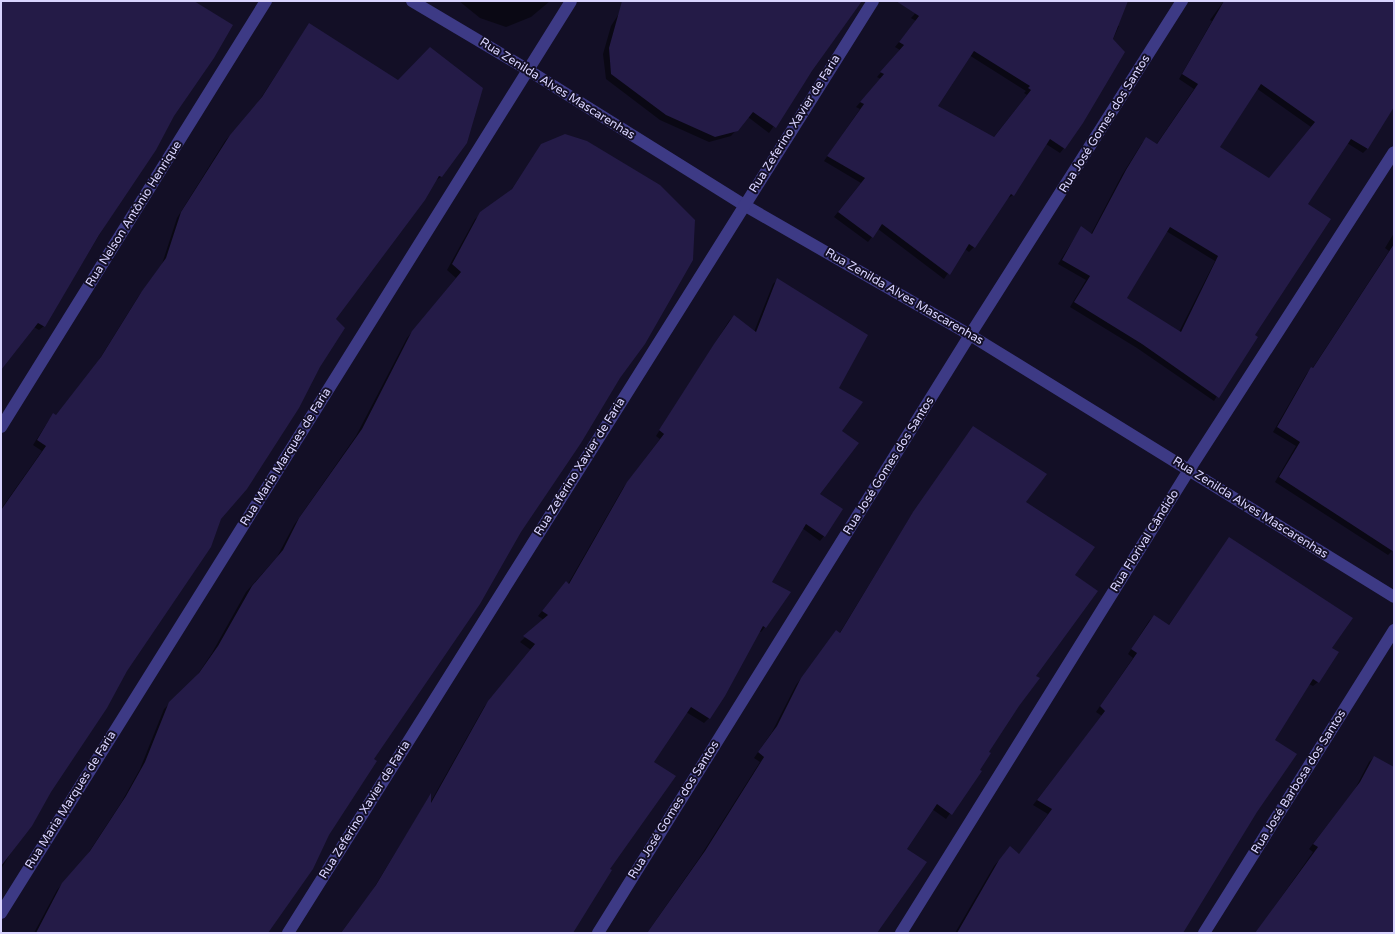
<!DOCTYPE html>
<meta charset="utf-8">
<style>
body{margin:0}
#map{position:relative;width:1395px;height:934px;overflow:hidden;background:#130f26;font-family:"Varela Round",sans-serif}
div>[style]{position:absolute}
.shadow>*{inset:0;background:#0007}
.building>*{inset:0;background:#241b47}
.street>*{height:12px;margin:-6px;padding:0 6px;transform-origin:6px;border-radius:6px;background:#3d3a85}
span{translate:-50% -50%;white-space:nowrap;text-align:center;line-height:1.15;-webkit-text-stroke:4px #130f26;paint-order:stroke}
.street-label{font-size:12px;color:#d9d4ff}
.frame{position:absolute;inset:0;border:2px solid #d9d4ff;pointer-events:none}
</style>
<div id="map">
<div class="shadow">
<i style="clip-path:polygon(459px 1px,550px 1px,531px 17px,506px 27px,480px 18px)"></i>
<i style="clip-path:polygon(627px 1px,853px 12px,769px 133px,748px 117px,731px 136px,709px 142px,660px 120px,606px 79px,603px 54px,611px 26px)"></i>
<i style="clip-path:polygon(evenodd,1224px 1px,1394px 1px,1367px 149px,1363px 153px,1347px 143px,1306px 204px,1253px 335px,1214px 401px,1137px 348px,1070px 307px,1086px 280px,1058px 264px,1081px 228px,1091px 234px,1122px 175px,1142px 143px,1146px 139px,1156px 145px,1194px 89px,1179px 79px,1212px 21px,1210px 20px,1224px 1px,1256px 88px,1311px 127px,1268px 180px,1218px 147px,1256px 88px,1224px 1px,1166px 231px,1215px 261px,1179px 332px,1125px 299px,1166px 231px)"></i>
<i style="clip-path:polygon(evenodd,925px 3px,1119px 26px,1064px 148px,1060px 153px,1046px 144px,1013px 195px,1007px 199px,974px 247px,969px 252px,965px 249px,944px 279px,878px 229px,868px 242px,834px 217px,861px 183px,824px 161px,860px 109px,856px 107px,881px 79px,877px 77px,900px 50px,895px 47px,916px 21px,911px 18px,925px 3px,969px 55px,1026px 91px,1024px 93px,1027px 95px,993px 138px,936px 107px,969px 55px)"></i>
<i style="clip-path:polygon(309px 24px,466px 142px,441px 177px,435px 181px,335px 319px,220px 518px,1px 869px,1px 509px,42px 451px,33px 445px,49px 420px,54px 415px,56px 416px,97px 363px,138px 297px,162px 264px,177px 218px,225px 141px,257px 104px)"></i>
<i style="clip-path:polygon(172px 115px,44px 326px,39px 330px,34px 327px)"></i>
<i style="clip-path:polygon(542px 145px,619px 377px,373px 759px,266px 933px,34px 933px,57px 890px,85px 858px,121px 803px,140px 769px,164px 709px,194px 680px,212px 653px,246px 592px,277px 557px,294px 525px,356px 436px,407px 338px,456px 278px,447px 270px,475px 219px,509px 193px)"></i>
<i style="clip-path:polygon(1394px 233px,1394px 549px,1388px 555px,1275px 482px,1296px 446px,1273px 432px,1307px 373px,1312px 369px,1389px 251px,1385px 248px)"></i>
<i style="clip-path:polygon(778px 279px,837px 389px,840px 431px,819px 494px,824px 536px,820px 541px,802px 528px,770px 582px,765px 627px,761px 632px,759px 631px,709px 718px,704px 723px,686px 712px,652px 763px,608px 870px,572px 931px,575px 933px,341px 933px,372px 891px,430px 796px,430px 803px,484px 707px,531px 650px,520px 642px,544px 620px,538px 616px,561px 588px,568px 584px,623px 488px,660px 439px,656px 436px,729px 321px,734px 316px,754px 332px,773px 284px)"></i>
<i style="clip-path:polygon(973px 427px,1073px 576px,1034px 676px,988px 753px,978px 770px,980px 771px,946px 819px,932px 809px,905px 849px,858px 933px,647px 933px,700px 857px,760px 762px,754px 758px,772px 732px,796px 685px,832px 637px,839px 634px,909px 519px)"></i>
<i style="clip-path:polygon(1230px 538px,1330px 648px,1318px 682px,1313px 686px,1309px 684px,1273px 740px,1256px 811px,1181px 933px,955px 933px,994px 866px,1005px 853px,1019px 855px,1048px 814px,1033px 805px,1102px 716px,1096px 712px,1133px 658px,1128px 654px,1149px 621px,1154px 616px,1168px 626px)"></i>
<i style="clip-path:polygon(1374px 757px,1394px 769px,1256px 933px,1313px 852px,1309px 849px,1355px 789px,1369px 762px)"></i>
</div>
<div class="building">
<i style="clip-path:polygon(1px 1px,194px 1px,233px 25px,214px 58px,174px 116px,156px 150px,99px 235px,45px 327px,38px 323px,1px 370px)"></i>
<i style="clip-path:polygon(622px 1px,862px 1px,812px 71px,776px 128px,753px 112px,738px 131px,715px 137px,666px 115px,611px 74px,609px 48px)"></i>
<i style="clip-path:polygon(evenodd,896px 1px,1128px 1px,1113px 39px,1125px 52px,1083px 123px,1065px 149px,1050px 139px,1014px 196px,1011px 194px,975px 248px,969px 244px,950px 275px,882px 224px,873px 238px,838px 212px,865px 178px,827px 156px,864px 104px,860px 102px,884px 74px,880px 72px,904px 45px,899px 42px,919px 16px,896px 1px,974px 51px,1030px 86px,1028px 88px,1031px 90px,994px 137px,938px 106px,974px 51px)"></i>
<i style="clip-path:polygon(evenodd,1224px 1px,1394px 1px,1394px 107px,1368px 149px,1351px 139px,1308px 204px,1331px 219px,1255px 335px,1258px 337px,1219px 398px,1142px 344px,1074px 302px,1090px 276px,1062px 260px,1081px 226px,1092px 234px,1126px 170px,1146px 137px,1157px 144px,1198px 84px,1182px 74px,1224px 1px,1261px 84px,1315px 122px,1269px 178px,1220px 147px,1261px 84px,1224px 1px,1170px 227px,1218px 256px,1181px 332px,1127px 298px,1170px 227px)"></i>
<i style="clip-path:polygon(309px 23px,398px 80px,430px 47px,483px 88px,467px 143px,442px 177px,439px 176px,425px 200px,336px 319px,345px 328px,320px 367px,299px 408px,247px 489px,221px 519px,211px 547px,127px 671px,107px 708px,51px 792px,32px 826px,1px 866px,1px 510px,46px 446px,37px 440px,53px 413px,56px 415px,101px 357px,142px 291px,166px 258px,181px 212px,230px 135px,262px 97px)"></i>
<i style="clip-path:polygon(565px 134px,587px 141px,660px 185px,695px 220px,693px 260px,645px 344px,620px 378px,581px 443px,521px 532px,480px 604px,374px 759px,377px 761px,329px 835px,313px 869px,268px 933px,36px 933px,62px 883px,90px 851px,126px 796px,145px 762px,169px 702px,199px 673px,218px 646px,252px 586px,283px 550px,299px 518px,362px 429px,412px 331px,461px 272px,452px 264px,480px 212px,512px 189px,541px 144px)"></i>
<i style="clip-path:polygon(1394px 244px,1394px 552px,1279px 477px,1300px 442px,1277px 427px,1311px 367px,1313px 368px)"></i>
<i style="clip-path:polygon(777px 278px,868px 335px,839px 388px,863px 402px,842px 431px,859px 443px,820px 494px,843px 509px,825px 537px,806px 524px,772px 582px,791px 592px,766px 628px,763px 626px,725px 696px,710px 719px,691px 707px,654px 762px,676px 776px,610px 869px,612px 870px,573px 933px,341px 933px,376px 885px,431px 793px,431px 803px,488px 701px,535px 644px,523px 636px,548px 615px,542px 611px,566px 581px,569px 584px,627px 482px,664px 434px,659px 430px,714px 344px,734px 315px,756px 332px)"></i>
<i style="clip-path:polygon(973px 426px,1047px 474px,1026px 502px,1095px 547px,1075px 575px,1098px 591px,1036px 676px,1040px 678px,1019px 706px,989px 752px,991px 753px,980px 770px,982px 771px,952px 815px,937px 804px,907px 849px,927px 862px,877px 933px,647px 933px,705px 851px,764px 757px,758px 752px,777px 726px,801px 678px,836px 630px,840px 633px,913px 512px)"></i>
<i style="clip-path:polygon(1229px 537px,1353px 618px,1332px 648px,1339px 652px,1319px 683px,1313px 679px,1275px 740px,1297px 754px,1257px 812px,1183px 933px,957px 933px,999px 860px,1010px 846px,1019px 854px,1052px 809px,1037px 800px,1105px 711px,1100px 706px,1137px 653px,1131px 649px,1154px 615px,1169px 625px)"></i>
<i style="clip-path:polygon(1374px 756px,1394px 767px,1394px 933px,1255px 933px,1318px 847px,1313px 844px,1360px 782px)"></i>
</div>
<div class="street">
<i style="left:412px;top:1px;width:135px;rotate:30.7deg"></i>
<i style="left:528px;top:70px;width:255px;rotate:32deg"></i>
<i style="left:744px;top:205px;width:261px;rotate:29.9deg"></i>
<i style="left:970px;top:335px;width:498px;rotate:31.7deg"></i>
<i style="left:1px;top:427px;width:502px;rotate:-58.12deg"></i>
<i style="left:1px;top:913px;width:1075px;rotate:-57.99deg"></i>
<i style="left:288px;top:933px;width:1100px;rotate:-57.88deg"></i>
<i style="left:598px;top:933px;width:704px;rotate:-58.12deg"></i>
<i style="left:970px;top:335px;width:396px;rotate:-57.6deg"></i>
<i style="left:901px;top:933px;width:545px;rotate:-58.12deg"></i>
<i style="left:1189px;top:470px;width:378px;rotate:-57.2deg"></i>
<i style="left:1204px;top:933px;width:358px;rotate:-57.9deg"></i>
</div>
<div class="street-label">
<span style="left:557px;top:89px;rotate:32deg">Rua Zenilda Alves Mascarenhas</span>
<span style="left:795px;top:124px;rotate:-58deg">Rua Zeferino Xavier de Faria</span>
<span style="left:1105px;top:124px;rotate:-58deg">Rua José Gomes dos Santos</span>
<span style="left:134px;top:214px;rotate:-58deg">Rua Nelson Antônio Henrique</span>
<span style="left:904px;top:297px;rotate:30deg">Rua Zenilda Alves Mascarenhas</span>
<span style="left:286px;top:457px;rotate:-58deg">Rua Maria Marques de Faria</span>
<span style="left:889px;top:466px;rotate:-58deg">Rua José Gomes dos Santos</span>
<span style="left:580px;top:467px;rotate:-58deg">Rua Zeferino Xavier de Faria</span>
<span style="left:1250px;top:508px;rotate:32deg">Rua Zenilda Alves Mascarenhas</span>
<span style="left:1145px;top:541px;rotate:-58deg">Rua Florival Cândido</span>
<span style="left:1299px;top:782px;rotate:-58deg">Rua José Barbosa dos Santos</span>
<span style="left:71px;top:800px;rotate:-58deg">Rua Maria Marques de Faria</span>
<span style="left:365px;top:810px;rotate:-58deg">Rua Zeferino Xavier de Faria</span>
<span style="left:674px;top:810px;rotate:-58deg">Rua José Gomes dos Santos</span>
</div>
<div class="frame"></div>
</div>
